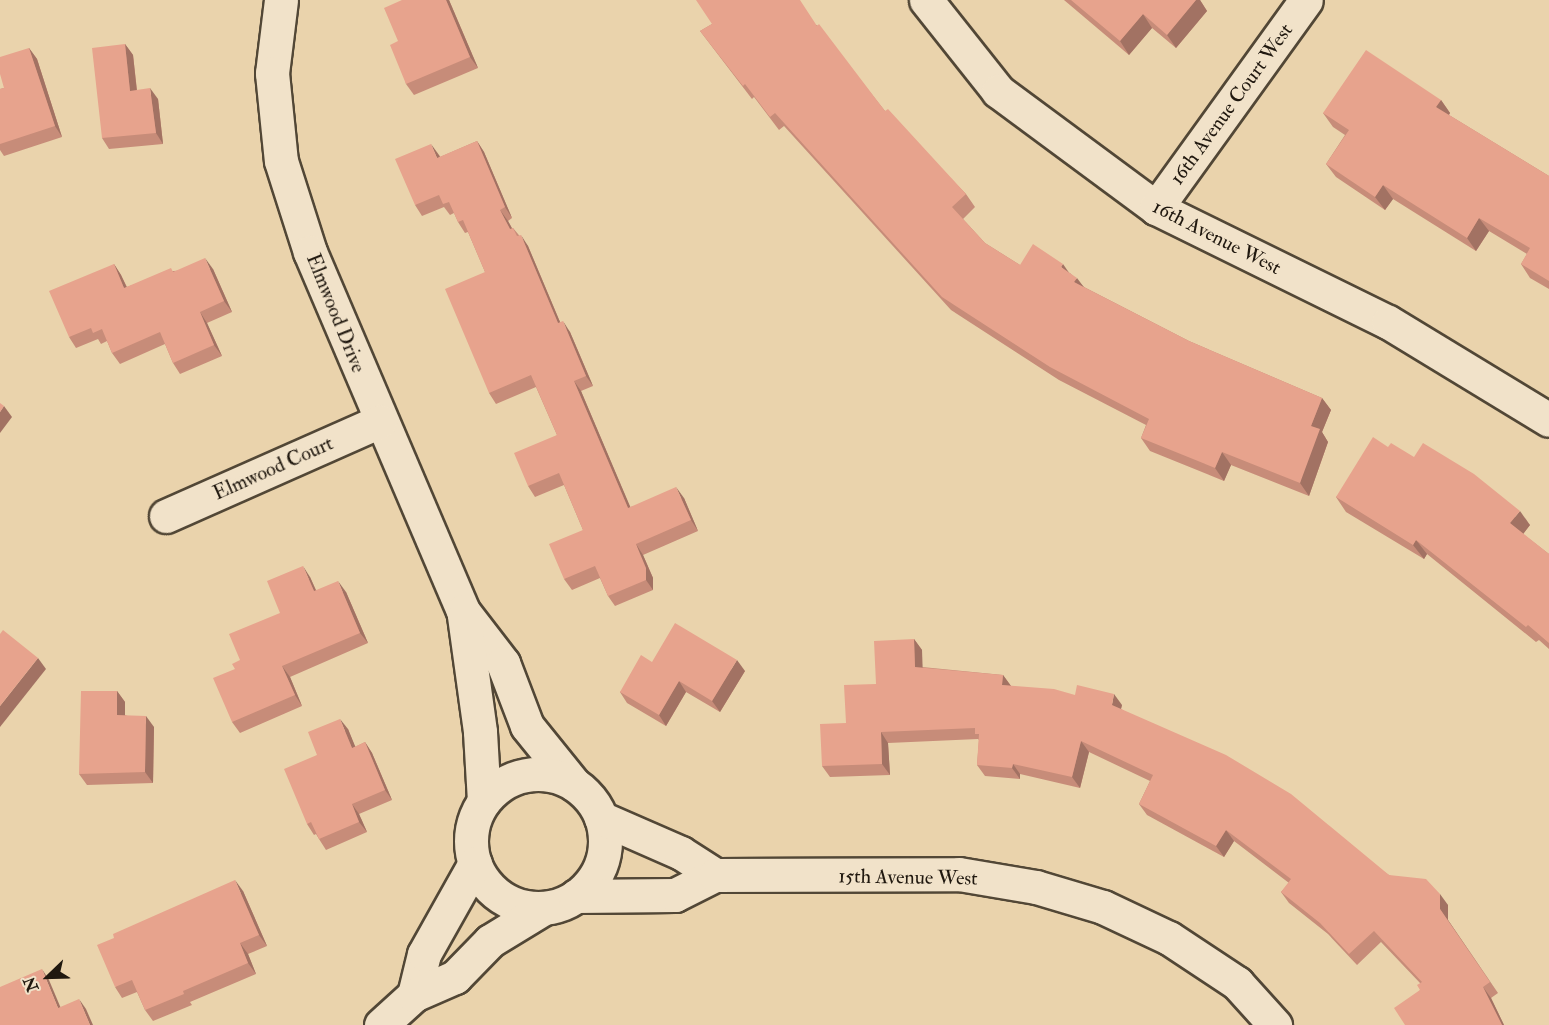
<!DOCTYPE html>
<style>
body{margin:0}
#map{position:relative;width:1549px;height:1025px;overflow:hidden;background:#ead3ac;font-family:"IM FELL Double Pica",serif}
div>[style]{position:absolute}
.roads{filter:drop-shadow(2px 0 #524736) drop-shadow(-2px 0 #524736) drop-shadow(0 2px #524736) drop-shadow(0 -2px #524736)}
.minor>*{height:33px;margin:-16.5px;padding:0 16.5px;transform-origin:16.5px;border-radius:16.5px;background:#f1e2c9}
.minor>.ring{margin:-16.5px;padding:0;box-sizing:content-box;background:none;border:33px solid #f1e2c9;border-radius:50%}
.wall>*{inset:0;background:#c78c79}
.shaded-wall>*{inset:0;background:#a27263}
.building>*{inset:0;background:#e7a38d}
span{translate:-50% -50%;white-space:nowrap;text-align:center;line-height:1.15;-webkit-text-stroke:4.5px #f1e2c9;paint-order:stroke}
.street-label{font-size:20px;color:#20180f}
.north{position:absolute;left:18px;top:947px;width:60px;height:60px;-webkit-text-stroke:4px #f1e2c9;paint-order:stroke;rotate:247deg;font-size:16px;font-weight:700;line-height:24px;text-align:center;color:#20180f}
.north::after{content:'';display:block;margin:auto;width:21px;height:27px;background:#20180f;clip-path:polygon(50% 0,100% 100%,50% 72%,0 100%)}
</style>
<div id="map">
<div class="roads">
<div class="minor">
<i style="left:281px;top:0;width:74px;rotate:97deg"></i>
<i style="left:272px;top:73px;width:88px;rotate:84.2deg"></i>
<i style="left:281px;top:161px;width:96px;rotate:72.3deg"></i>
<i style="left:310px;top:252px;width:390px;rotate:66.9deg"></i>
<i style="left:463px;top:611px;width:66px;rotate:52.4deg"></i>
<i style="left:503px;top:663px;width:67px;rotate:69.1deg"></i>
<i style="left:527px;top:726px;width:75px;rotate:51deg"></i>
<i style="left:926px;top:0;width:116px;rotate:51.6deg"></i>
<i style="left:998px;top:91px;width:197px;rotate:36.5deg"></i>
<i style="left:1156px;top:208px;width:258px;rotate:26.2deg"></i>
<i style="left:1388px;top:322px;width:188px;rotate:31.3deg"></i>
<i style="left:1156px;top:208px;width:256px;rotate:-54.2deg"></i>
<i style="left:166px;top:516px;width:234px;rotate:-23.9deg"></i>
<i style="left:464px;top:616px;width:117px;rotate:82.1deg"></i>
<i style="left:480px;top:732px;width:69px;rotate:86.7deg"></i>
<i class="ring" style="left:471px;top:774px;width:101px;height:101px"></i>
<i style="left:601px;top:818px;width:87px;rotate:23.6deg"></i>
<i style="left:681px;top:853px;width:40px;rotate:32.9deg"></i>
<i style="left:576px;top:896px;width:99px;rotate:-0.6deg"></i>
<i style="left:675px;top:895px;width:45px;rotate:-26.6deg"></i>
<i style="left:715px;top:875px;width:244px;rotate:-0.2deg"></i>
<i style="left:959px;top:874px;width:78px;rotate:9.6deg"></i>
<i style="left:1036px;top:887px;width:70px;rotate:16.6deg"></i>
<i style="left:1103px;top:907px;width:73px;rotate:25.2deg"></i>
<i style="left:1169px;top:938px;width:82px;rotate:33.5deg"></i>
<i style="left:1237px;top:983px;width:57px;rotate:47.9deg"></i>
<i style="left:414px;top:995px;width:42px;rotate:-76.3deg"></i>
<i style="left:424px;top:954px;width:104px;rotate:-60.7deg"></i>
<i style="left:381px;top:1025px;width:45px;rotate:-42.3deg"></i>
<i style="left:414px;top:995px;width:45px;rotate:-23.7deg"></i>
<i style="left:455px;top:977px;width:50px;rotate:-45.8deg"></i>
<i style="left:490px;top:941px;width:63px;rotate:-31.4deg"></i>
</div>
</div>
<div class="wall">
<i style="clip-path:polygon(402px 0,449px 0,478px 68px,414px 95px,406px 84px,398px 41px)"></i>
<i style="clip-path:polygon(1064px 0,1200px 0,1207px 11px,1176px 48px,1152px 28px,1129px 55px)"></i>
<i style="clip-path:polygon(712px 24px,817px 25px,885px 111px,966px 194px,975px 207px,963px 219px,985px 243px,1020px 265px,1070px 273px,1084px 287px,1189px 341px,1322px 398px,1331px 410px,1322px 432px,1328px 442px,1309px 496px,1231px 465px,1224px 481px,1150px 451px,1141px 438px,1146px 425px,1059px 380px,951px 310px,784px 126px,779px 130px,754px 97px,752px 99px,700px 31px)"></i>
<i style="clip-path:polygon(125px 44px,133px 55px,137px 90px,158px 99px,163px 144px,109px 149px,102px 138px)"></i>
<i style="clip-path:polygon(29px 48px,37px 59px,62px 137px,4px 156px,0 150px,0 89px,4px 88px)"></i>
<i style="clip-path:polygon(1441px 100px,1450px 113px,1449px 115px,1549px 176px,1549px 289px,1530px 278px,1521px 264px,1527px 254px,1489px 231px,1476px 251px,1393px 199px,1385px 210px,1336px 177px,1326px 164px,1345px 135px,1333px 127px,1323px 113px)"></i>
<i style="clip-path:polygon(477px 141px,484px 152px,512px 218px,508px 221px,512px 228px,513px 228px,528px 246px,560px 322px,570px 332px,593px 386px,581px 391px,630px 507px,684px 498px,698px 531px,643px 555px,653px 578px,653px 590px,615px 606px,608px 596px,600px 578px,572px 590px,564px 579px,583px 530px,564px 485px,535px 497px,528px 486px,557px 435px,536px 387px,496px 404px,489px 393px,485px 272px,468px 232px,465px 233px,458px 222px,454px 213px,450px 215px,444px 207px,422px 216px,415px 205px,439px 155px,440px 157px)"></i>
<i style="clip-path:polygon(114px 264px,121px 275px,127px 287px,173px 271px,213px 269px,232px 312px,207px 323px,222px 356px,180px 374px,173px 363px,165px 344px,120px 364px,112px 353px,107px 341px,101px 344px,98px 339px,76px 348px,69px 337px)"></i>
<i style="clip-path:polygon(1388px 447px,1530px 525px,1523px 534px,1549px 554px,1549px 649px,1539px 640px,1536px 642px,1427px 554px,1424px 559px,1346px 512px,1336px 497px)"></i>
<i style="clip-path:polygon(310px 577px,316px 590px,346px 592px,368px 643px,290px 677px,302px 706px,240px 733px,232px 722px,235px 669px)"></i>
<i style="clip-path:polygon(914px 639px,922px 650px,922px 667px,1003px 675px,1011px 686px,1122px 705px,1121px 709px,1389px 875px,1448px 905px,1448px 920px,1498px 993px,1491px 998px,1504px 1025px,1405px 1025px,1420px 990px,1420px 983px,1381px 942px,1357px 965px,1328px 934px,1289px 903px,1281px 892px,1289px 883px,1234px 841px,1224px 857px,1147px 815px,1139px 804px,1150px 781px,1089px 752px,1080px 788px,1020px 774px,1020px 779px,985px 776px,977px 765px,979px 740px,978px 739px,888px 743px,890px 775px,830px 777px,822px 766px,846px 723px,876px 684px)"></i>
<i style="clip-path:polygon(652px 662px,745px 671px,720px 712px,686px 692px,666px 726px,627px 703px,620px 692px)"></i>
<i style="clip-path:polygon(117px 691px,125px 702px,125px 715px,154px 727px,153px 783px,87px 785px,79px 774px)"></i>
<i style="clip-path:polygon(348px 729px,355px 747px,365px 742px,372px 753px,392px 800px,359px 814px,367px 832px,326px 850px,319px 839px,316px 834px,314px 835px,307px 824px,317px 755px)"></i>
<i style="clip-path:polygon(243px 891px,267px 946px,248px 954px,256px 974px,190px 1002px,192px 1005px,153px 1021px,145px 1010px,137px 992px,122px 998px,115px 987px)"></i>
</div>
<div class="shaded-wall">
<i style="clip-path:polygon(446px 0,449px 0,478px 68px,470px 57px)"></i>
<i style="clip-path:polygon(1196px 0,1200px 0,1207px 11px,1176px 48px,1167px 35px)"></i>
<i style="clip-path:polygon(1143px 14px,1152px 28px,1129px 55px,1120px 41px)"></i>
<i style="clip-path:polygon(125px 44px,133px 55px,138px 102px,130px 91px)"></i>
<i style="clip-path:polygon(29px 48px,37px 59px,62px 137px,55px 126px)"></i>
<i style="clip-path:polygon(150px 88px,158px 99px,163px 144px,156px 133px)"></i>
<i style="clip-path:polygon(1441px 100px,1450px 113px,1445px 121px,1436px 107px)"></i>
<i style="clip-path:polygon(477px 141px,484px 152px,512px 218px,505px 207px)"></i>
<i style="clip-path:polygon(431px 144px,439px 155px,445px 169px,437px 158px)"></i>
<i style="clip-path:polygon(1383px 185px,1393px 199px,1385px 210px,1375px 197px)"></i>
<i style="clip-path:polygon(500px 210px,508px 221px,518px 240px,510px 229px)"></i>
<i style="clip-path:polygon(1479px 218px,1489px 231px,1476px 251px,1467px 238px)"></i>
<i style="clip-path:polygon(521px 235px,528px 246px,565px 334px,558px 323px)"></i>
<i style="clip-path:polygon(205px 258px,213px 269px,232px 312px,224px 301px)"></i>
<i style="clip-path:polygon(114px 264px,121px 275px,132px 299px,124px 288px)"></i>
<i style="clip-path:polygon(1063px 264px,1072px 277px,1061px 267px)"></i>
<i style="clip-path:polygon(1077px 278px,1086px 290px,1074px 282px)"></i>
<i style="clip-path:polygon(200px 312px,207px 323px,222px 356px,214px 345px)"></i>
<i style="clip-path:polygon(563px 321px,570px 332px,593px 386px,586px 376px)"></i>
<i style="clip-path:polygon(574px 381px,581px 391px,635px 518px,628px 508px)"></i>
<i style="clip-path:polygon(1322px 398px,1331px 410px,1322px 432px,1328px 442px,1309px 496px,1300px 483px,1311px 426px)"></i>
<i style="clip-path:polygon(4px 406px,12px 417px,0 433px,0 412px)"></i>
<i style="clip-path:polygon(1222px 452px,1231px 465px,1224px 481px,1215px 468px)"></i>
<i style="clip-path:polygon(676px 487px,684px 498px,698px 531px,691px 520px)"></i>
<i style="clip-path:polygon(1520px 511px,1530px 525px,1520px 538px,1510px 523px)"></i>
<i style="clip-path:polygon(1416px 540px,1427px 554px,1424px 559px,1413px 545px)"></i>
<i style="clip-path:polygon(636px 544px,643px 555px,653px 578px,653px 590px,646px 580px)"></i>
<i style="clip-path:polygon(303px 566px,310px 577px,321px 602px,314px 591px)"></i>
<i style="clip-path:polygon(338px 581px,346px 592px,368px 643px,360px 633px)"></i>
<i style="clip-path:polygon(914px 639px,922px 650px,923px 678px,915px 667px)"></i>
<i style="clip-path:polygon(38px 658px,46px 669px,0 727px,0 706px)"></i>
<i style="clip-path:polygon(737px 660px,745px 671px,720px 712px,712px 701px)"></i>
<i style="clip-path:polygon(282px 666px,290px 677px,302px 706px,295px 695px)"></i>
<i style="clip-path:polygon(1003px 675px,1011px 686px,1002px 685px)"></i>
<i style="clip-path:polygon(679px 681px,686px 692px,666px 726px,659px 715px)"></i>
<i style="clip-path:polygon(117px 691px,125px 702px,125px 726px,117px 715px)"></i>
<i style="clip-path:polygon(1114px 694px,1122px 705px,1119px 716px,1112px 705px)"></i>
<i style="clip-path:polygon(146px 716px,154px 727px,153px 783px,145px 772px)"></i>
<i style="clip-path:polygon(340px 719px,348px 729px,360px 758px,352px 748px)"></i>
<i style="clip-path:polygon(881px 732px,888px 743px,890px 775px,882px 764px)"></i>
<i style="clip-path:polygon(1081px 741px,1089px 752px,1080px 788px,1072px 777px)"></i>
<i style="clip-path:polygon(365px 742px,372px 753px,392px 800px,385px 790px)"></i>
<i style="clip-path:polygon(1013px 764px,1020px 774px,1020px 779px,1012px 768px)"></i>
<i style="clip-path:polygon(352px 804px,359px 814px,367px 832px,359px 822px)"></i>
<i style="clip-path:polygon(1226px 830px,1234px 841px,1224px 857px,1216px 846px)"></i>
<i style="clip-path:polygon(235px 880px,243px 891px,267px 946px,259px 935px)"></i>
<i style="clip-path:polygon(1440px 894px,1448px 905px,1448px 920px,1498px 993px,1440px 909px)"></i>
<i style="clip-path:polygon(240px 943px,248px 954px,256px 974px,248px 963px)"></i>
<i style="clip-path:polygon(42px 969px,49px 980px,65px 1018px,58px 1008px)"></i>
<i style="clip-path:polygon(1483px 987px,1491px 998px,1504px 1025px,1502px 1025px)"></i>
<i style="clip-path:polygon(79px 999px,86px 1009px,93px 1025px,90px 1025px)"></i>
</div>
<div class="building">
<i style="clip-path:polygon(402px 0,446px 0,470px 57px,406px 84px,390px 45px,398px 41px,384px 8px)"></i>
<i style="clip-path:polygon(696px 0,800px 0,817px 26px,819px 24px,885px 111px,888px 109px,966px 194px,952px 207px,985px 243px,1020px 265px,1033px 244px,1063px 264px,1061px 267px,1077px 278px,1074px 282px,1189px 341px,1322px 398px,1311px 426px,1320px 429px,1300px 483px,1222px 452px,1215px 468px,1141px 438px,1149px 419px,1050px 367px,942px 297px,775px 113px,770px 117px,745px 84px,743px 86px,700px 31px,712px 24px)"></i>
<i style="clip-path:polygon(1071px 0,1196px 0,1167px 35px,1143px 14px,1120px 41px)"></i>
<i style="clip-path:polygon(125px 44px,130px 91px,150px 88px,156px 133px,102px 138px,92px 48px)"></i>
<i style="clip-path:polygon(29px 48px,55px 126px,0 144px,0 89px,4px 88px,0 74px,0 57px)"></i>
<i style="clip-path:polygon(1366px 50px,1441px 100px,1436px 107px,1549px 176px,1549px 281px,1521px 264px,1530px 248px,1479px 218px,1467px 238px,1383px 185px,1375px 197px,1326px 164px,1349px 130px,1323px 113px)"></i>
<i style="clip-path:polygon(477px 141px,505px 207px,500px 210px,510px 229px,513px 228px,517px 236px,521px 235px,558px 323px,563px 321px,586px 376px,574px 381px,628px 508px,676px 487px,691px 520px,636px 544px,646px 568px,646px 580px,608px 596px,595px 566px,564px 579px,549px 544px,583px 530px,559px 473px,528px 486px,514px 453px,557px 435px,531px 375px,489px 393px,445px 289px,485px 272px,463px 220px,458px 222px,449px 202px,443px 204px,439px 195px,415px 205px,395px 159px,431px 144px,437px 158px)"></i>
<i style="clip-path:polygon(205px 258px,224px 301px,200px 312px,214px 345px,173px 363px,160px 332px,112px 353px,102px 329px,93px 333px,91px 328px,69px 337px,49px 291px,114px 264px,124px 288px,171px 268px,173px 272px)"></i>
<i style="clip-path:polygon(0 403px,4px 406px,0 412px)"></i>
<i style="clip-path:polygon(1373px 437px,1388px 447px,1391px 443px,1414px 457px,1423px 443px,1474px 474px,1520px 511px,1510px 523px,1549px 554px,1549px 643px,1528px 625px,1526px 627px,1416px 540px,1413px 545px,1336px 497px)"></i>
<i style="clip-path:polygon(303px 566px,314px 591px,338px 581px,360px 633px,282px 666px,295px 695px,232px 722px,213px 678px,235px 669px,232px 664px,240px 660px,229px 634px,280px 613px,267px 581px)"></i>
<i style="clip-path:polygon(675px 623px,737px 660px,712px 701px,679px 681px,659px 715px,620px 692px,641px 655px,652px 662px)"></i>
<i style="clip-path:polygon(3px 630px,38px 658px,0 706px,0 634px)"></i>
<i style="clip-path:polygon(914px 639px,915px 667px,1003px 675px,1002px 685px,1054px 689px,1075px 695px,1077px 685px,1114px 694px,1112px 705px,1226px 755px,1291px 794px,1389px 875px,1426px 879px,1440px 894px,1440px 909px,1490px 982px,1483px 987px,1502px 1025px,1405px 1025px,1394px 1008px,1420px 990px,1417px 985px,1422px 982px,1374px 931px,1349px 954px,1320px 923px,1281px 892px,1291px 879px,1226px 830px,1216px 846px,1139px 804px,1153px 775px,1081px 741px,1072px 777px,1013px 764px,1012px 768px,977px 765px,979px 734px,975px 734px,975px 728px,881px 732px,882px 764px,822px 766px,820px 724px,846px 723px,844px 685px,876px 684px,874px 641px)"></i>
<i style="clip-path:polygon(81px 691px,117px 691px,117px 715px,146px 716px,145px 772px,79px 774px)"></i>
<i style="clip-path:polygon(340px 719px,352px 748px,365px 742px,385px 790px,352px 804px,359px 822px,319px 839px,311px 822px,307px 824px,284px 769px,317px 755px,308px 732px)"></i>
<i style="clip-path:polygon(235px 880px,259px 935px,240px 943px,248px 963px,183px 991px,184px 994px,145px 1010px,132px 980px,115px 987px,97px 945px,114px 938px,113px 934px)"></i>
<i style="clip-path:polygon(42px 969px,58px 1008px,79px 999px,90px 1025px,0 1025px,0 987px)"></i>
</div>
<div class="street-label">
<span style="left:1231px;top:104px;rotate:-54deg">16th Avenue Court West</span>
<span style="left:1217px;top:237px;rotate:27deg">16th Avenue West</span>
<span style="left:336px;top:313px;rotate:68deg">Elmwood Drive</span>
<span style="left:273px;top:468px;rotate:-24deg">Elmwood Court</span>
<span style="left:908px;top:877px;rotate:1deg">15th Avenue West</span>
</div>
<div class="north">N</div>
</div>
